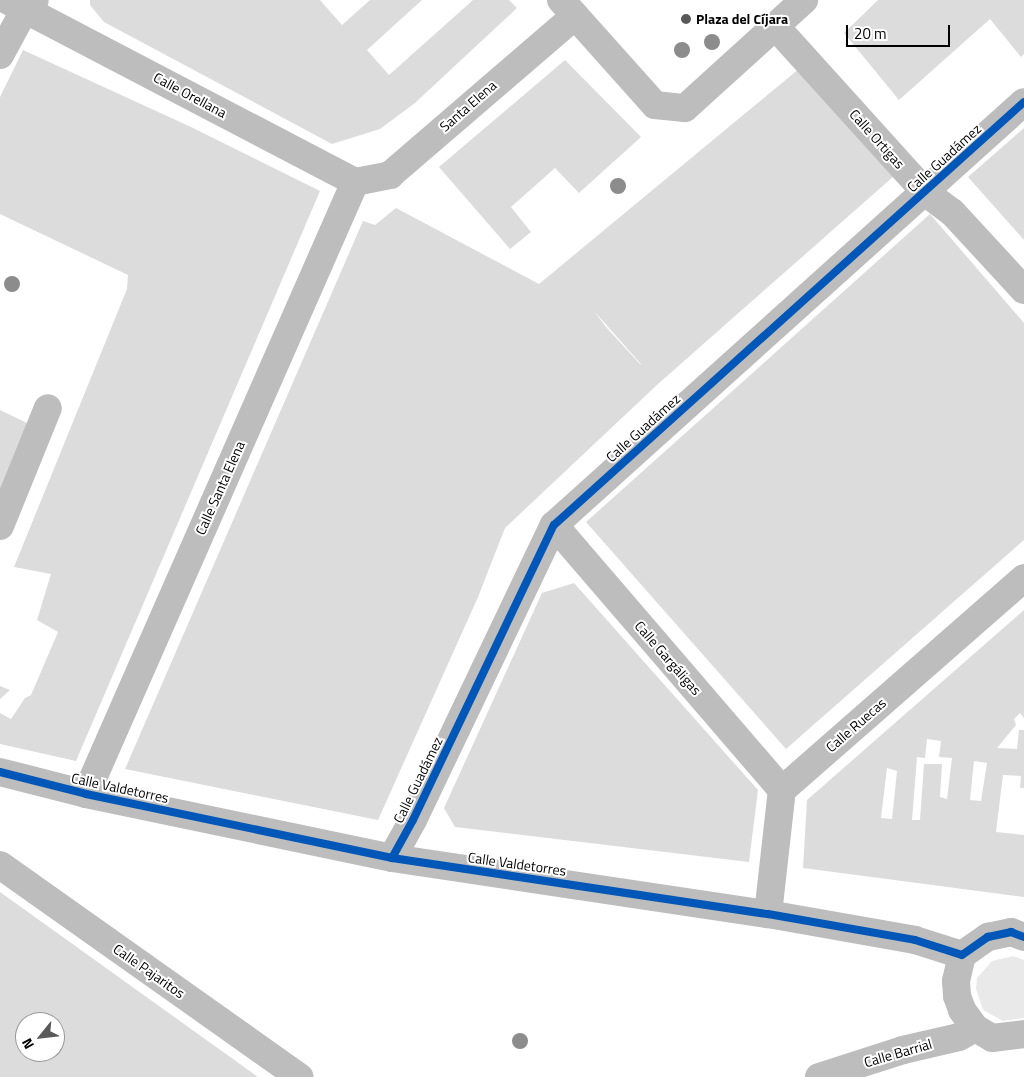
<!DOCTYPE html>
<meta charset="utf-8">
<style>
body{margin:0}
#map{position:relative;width:1024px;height:1077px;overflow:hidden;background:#fff;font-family:"Titillium Web",sans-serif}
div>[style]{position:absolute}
.green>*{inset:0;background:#e9e9e9}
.building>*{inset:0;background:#dcdcdc}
.minor>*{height:28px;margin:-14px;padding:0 14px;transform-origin:14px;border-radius:14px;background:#bdbdbd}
.cycleway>*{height:8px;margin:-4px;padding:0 4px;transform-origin:4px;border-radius:4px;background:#0057b8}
.trees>*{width:16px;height:16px;margin:-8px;border-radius:50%;background:#8c8c8c}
.dots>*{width:14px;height:14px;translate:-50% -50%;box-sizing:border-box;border:2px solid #fff;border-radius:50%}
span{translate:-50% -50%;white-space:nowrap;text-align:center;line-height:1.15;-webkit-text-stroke:4px #fff;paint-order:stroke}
.poi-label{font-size:14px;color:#000;font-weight:700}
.left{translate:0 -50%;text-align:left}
.street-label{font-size:14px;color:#000}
.north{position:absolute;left:15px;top:1012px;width:50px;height:50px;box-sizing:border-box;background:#fff;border:1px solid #999;border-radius:50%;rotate:241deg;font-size:14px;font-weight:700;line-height:20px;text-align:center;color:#000}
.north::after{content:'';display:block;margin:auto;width:18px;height:22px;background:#595959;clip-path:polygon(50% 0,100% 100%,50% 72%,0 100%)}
.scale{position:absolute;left:846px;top:25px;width:104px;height:22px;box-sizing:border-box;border:2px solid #000;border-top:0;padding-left:6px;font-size:15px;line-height:18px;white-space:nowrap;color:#000;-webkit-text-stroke:4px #fff;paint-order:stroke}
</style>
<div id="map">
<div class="green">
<i style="clip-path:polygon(1013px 956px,1024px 960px,1024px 1018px,1003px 1021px,983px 1010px,976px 989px,977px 978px,992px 961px)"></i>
</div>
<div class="building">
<i style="clip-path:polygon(90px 0,320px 0,342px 25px,370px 0,422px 0,367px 50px,389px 75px,473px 0,509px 0,517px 8px,415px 103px,380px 129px,332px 144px,104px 22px,90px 5px)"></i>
<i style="clip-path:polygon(878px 0,1024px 0,1024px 54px,1021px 57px,990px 19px,899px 100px,844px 33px)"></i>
<i style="clip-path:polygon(23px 50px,191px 127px,320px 191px,76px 761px,0 744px,0 713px,11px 719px,25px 698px,31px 695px,58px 632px,37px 620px,51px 574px,14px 567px,127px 289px,128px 275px,0 214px,0 97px)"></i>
<i style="clip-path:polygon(565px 60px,641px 137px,579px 193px,555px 168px,511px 207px,531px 232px,510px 249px,439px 167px)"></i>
<i style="clip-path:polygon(evenodd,800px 68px,894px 176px,658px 384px,505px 528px,478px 597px,378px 820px,125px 769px,363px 221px,375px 225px,396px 208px,539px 284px,800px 68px,594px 311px,641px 364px,640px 364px,606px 327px,594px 311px)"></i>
<i style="clip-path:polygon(1024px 128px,1024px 240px,968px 177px)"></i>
<i style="clip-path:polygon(930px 214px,1024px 323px,1024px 540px,786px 749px,586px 522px)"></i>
<i style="clip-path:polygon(0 410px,29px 424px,0 495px)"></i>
<i style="clip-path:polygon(574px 583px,758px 790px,749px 862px,455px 827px,444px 808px,542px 593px)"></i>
<i style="clip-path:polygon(evenodd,1024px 610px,1024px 718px,1020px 713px,1014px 719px,1016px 725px,997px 748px,1017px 749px,1019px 730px,1024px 730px,1024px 788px,1020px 788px,1021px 776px,1003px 775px,996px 832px,1024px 835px,1024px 897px,803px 868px,807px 800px,1024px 610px,927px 739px,941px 741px,939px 757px,952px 758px,947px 799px,940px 797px,942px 764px,924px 764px,920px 820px,912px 820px,917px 757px,925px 758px,927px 739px,1024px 610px,974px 761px,987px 763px,981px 801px,970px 800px,974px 761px,1024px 610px,887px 768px,897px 771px,892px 819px,881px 818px,887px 768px)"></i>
<i style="clip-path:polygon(0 686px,10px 690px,0 699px)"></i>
<i style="clip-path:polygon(evenodd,0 892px,258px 1077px,0 1077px,0 892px,25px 1022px,55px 1022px,55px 1052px,25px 1052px,25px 1022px)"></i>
</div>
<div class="minor">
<i style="left:7px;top:0;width:393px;rotate:27.6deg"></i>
<i style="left:561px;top:0;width:141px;rotate:48.2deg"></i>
<i style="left:655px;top:105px;width:30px;rotate:6deg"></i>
<i style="left:685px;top:108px;width:161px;rotate:-42.2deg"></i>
<i style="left:776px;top:27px;width:222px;rotate:47.9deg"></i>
<i style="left:925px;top:192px;width:34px;rotate:37deg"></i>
<i style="left:952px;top:212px;width:106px;rotate:47.3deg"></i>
<i style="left:0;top:55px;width:52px;rotate:-61.5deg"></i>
<i style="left:25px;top:9px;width:13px;rotate:-42deg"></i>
<i style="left:355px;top:182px;width:36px;rotate:-11deg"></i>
<i style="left:390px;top:175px;width:244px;rotate:-40.7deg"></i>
<i style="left:554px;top:525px;width:350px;rotate:49.3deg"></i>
<i style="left:0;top:526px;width:127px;rotate:-67.9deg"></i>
<i style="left:0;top:772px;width:89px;rotate:14.3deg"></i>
<i style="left:86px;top:794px;width:313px;rotate:11.8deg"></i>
<i style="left:392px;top:858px;width:380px;rotate:8.5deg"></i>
<i style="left:768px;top:914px;width:149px;rotate:10deg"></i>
<i style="left:915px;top:940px;width:49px;rotate:17.7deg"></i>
<i style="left:962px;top:955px;width:32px;rotate:-35deg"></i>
<i style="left:988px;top:937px;width:24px;rotate:-12deg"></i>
<i style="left:1011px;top:932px;width:14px;rotate:21deg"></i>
<i style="left:86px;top:794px;width:669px;rotate:-66.27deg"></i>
<i style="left:392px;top:858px;width:43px;rotate:-61.1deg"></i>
<i style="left:413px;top:820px;width:327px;rotate:-64.5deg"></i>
<i style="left:554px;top:525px;width:632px;rotate:-41.99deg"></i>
<i style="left:0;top:865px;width:367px;rotate:35.3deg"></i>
<i style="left:768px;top:914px;width:125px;rotate:-83.6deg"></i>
<i style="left:782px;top:790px;width:322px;rotate:-41.2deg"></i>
<i style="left:962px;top:955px;width:27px;rotate:103deg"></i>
<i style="left:956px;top:981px;width:15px;rotate:86deg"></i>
<i style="left:957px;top:996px;width:15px;rotate:70deg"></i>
<i style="left:962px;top:1010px;width:22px;rotate:54deg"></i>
<i style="left:975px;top:1028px;width:20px;rotate:30deg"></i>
<i style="left:992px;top:1038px;width:32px;rotate:-7deg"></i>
<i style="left:819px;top:1077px;width:88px;rotate:-17.8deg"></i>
<i style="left:903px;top:1050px;width:57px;rotate:-13.1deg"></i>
<i style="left:959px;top:1037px;width:18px;rotate:-29deg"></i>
</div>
<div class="cycleway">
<i style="left:0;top:772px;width:89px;rotate:14.3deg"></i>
<i style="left:86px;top:794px;width:313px;rotate:11.8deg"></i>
<i style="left:392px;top:858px;width:380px;rotate:8.5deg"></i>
<i style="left:768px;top:914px;width:149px;rotate:10deg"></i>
<i style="left:915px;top:940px;width:49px;rotate:17.7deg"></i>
<i style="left:962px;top:955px;width:32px;rotate:-35deg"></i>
<i style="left:988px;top:937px;width:24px;rotate:-12deg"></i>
<i style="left:1011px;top:932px;width:14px;rotate:21deg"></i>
<i style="left:392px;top:858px;width:43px;rotate:-61.1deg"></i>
<i style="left:413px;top:820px;width:327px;rotate:-64.5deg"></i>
<i style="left:554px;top:525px;width:632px;rotate:-41.99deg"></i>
</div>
<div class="trees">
<i style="left:712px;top:42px"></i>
<i style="left:682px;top:50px"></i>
<i style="left:618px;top:186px"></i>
<i style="left:12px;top:284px"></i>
<i style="left:520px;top:1041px"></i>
</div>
<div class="dots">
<i style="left:686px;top:19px;background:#595959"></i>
</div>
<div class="poi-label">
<span class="left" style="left:696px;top:19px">Plaza del Cíjara</span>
</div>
<div class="street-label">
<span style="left:190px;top:95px;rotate:28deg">Calle Orellana</span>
<span style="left:468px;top:106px;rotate:-41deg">Santa Elena</span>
<span style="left:877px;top:139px;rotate:48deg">Calle Ortigas</span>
<span style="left:944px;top:158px;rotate:-42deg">Calle Guadámez</span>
<span style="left:643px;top:428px;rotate:-42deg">Calle Guadámez</span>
<span style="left:220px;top:488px;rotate:-66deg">Calle Santa Elena</span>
<span style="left:668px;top:658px;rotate:49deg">Calle Gargáligas</span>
<span style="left:856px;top:725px;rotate:-41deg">Calle Ruecas</span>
<span style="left:418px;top:780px;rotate:-64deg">Calle Guadámez</span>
<span style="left:120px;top:788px;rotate:12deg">Calle Valdetorres</span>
<span style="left:517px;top:864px;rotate:8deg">Calle Valdetorres</span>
<span style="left:149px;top:971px;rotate:35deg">Calle Pajaritos</span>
<span style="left:898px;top:1053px;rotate:-16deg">Calle Barrial</span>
</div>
<div class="north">N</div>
<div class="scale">20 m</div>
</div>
